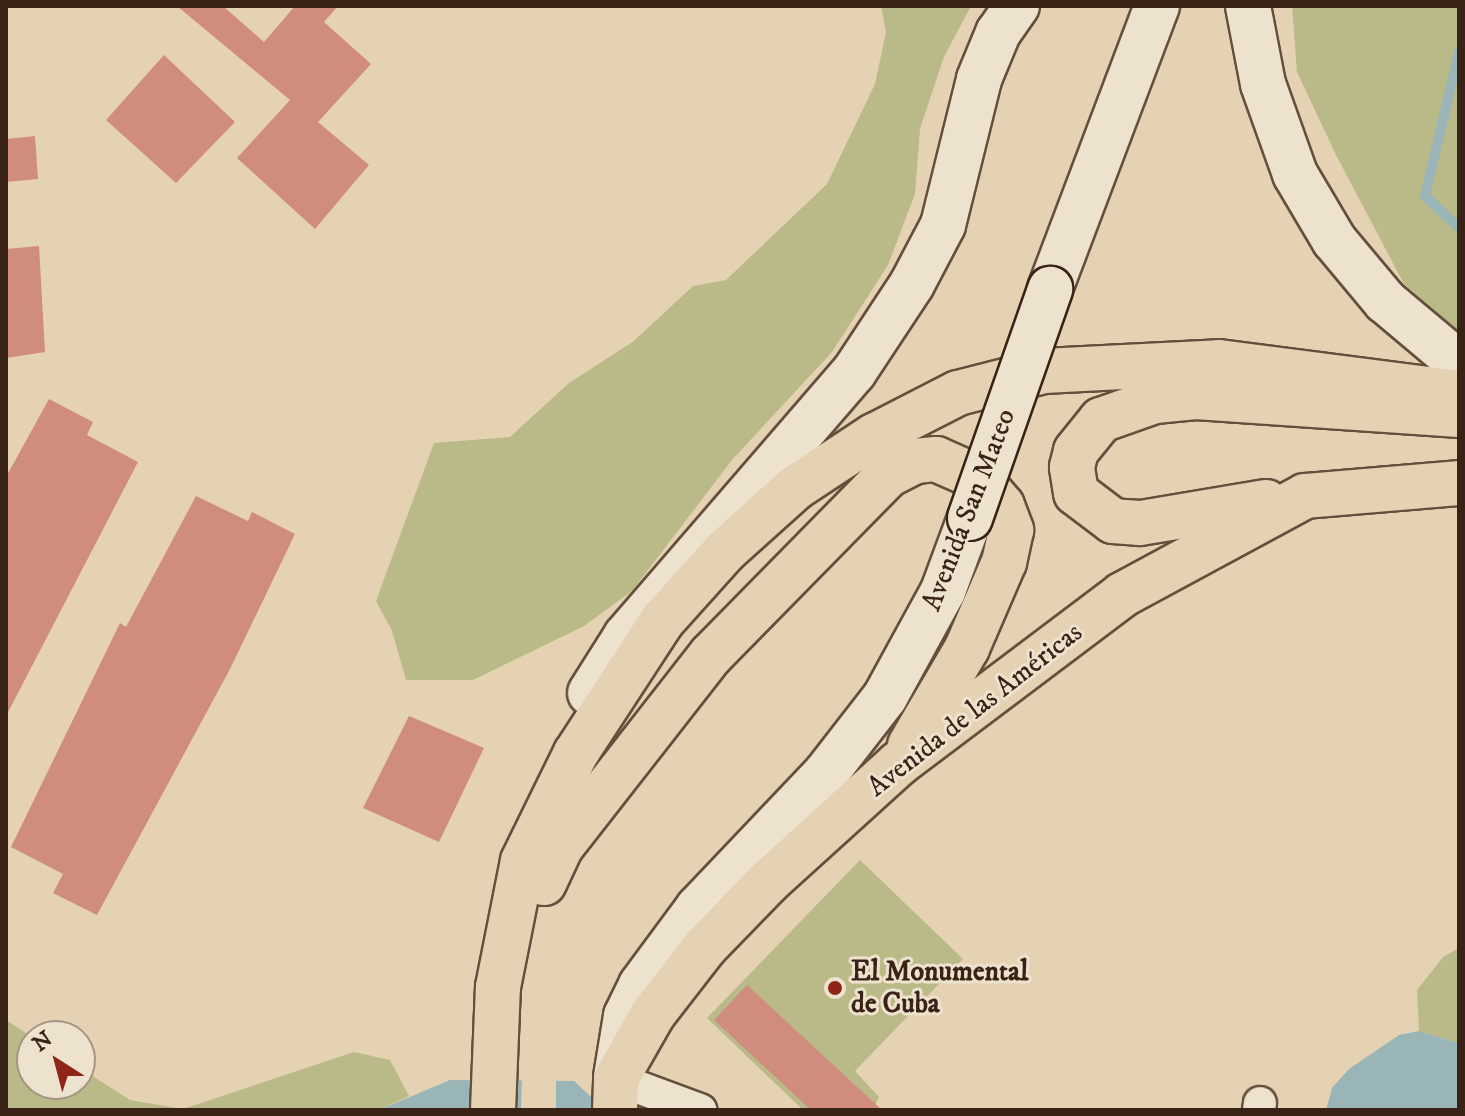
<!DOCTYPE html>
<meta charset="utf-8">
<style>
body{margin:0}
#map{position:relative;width:1465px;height:1116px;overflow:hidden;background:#e4d2b3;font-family:"IM FELL DW Pica",serif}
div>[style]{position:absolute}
.green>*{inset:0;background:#baba88}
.water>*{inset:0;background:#9ab5b7}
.pier>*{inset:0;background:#e4d2b3}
.stream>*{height:10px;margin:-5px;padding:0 5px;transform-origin:5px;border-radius:5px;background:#9ab5b7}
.building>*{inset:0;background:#d08d7e}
.roads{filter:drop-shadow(2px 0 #644f3d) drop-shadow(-2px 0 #644f3d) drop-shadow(0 2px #644f3d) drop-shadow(0 -2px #644f3d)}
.street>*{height:32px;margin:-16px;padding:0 16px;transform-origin:16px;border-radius:16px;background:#ede2ce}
.secondary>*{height:44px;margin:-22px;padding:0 22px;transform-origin:22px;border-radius:22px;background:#ede2ce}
.primary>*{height:44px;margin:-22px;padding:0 22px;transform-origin:22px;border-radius:22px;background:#e4d2b3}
.bridges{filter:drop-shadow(2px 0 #392316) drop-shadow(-2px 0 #392316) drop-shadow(0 2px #392316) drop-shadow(0 -2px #392316)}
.secondary-bridge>*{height:44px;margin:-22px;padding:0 22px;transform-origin:22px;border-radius:22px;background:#ede2ce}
.dots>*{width:22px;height:22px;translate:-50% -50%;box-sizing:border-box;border:4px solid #ede2ce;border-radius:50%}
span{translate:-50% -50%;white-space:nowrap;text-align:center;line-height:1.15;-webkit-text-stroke:6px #ede2ce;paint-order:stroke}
.street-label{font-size:28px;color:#392316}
.poi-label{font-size:28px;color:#392316;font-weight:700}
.left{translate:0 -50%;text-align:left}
.frame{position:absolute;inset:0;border:8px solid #392316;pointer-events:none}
.north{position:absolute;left:16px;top:1020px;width:80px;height:80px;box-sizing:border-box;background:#ede2ce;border:2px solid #a59684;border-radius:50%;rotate:324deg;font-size:22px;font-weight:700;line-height:32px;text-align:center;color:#392316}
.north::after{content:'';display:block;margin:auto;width:28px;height:36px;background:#8f2418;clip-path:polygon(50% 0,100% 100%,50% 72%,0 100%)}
</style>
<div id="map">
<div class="green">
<i style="clip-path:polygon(881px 6px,971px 6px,944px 57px,920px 129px,915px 194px,888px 265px,832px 352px,732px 460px,632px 591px,584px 626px,473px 680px,406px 680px,392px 631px,376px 601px,434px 443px,510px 437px,569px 383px,634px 341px,693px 286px,726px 280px,827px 184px,875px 84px,886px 32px)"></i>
<i style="clip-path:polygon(1292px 6px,1459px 6px,1459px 332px,1404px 284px,1336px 155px,1297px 72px)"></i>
<i style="clip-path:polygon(860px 860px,963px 959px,855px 1071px,879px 1097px,873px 1110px,803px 1110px,707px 1018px)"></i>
<i style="clip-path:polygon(1459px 948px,1459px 1043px,1419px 1031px,1417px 990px,1443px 957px)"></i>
<i style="clip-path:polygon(6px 1020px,32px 1037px,32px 1084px,80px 1084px,80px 1068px,130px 1100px,183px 1109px,354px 1052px,390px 1060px,409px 1096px,379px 1110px,6px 1110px)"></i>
</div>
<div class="water">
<i style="clip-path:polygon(1419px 1031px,1459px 1043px,1459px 1110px,1326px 1110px,1332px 1088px,1349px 1069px,1399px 1035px)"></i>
<i style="clip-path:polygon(450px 1080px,574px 1081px,605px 1110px,379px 1110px)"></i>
</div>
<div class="pier">
<i style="clip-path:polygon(522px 1077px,556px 1077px,556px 1110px,521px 1110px)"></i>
</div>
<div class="stream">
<i style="left:1459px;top:52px;width:148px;rotate:103.3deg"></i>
<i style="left:1425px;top:196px;width:47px;rotate:43.3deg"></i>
</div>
<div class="building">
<i style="clip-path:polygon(177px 6px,223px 6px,264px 42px,295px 6px,338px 6px,324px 22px,371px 64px,318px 122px,369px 165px,315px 229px,237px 158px,290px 100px)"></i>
<i style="clip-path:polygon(164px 55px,235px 122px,176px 183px,106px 120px)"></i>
<i style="clip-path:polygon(35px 136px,38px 179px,6px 182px,6px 139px)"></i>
<i style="clip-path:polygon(39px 246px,45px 352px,6px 358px,6px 249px)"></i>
<i style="clip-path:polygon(49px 399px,93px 422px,87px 435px,138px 462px,6px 716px,6px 477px)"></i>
<i style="clip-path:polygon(196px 496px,248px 521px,252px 512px,295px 534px,230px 669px,97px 915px,53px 893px,63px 874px,11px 847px,120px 623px,126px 627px)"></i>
<i style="clip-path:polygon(409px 716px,484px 748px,439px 842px,363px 808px)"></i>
<i style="clip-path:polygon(747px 985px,882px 1110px,811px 1110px,714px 1020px)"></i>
</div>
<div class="roads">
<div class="street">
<i style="left:616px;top:1079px;width:90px;rotate:20.3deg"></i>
<i style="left:1259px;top:1110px;width:7px;rotate:-82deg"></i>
</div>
<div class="secondary">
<i style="left:1248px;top:6px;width:79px;rotate:79.1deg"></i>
<i style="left:1263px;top:84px;width:96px;rotate:70.4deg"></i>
<i style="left:1295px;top:174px;width:77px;rotate:59.4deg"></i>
<i style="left:1334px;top:240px;width:80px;rotate:50.1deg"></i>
<i style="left:1385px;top:301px;width:97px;rotate:40deg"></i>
<i style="left:1050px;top:289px;width:303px;rotate:-69.3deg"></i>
<i style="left:590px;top:693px;width:67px;rotate:-57.7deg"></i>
<i style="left:626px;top:636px;width:349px;rotate:-49.2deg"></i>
<i style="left:854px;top:372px;width:105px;rotate:-56.6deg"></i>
<i style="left:912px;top:284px;width:67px;rotate:-62.3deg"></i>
<i style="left:943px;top:225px;width:150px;rotate:-76.1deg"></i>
<i style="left:979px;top:79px;width:50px;rotate:-67.6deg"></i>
<i style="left:998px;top:33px;width:33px;rotate:-55deg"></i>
<i style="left:616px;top:1077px;width:62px;rotate:-80.7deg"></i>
<i style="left:626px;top:1016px;width:34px;rotate:-64deg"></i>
<i style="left:641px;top:985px;width:96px;rotate:-53.5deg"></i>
<i style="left:698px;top:908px;width:186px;rotate:-46.5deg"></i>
<i style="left:826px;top:773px;width:96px;rotate:-52.2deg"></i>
<i style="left:885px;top:697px;width:121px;rotate:-61.3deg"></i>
<i style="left:943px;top:591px;width:78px;rotate:-69.7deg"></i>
</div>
<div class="primary">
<i style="left:1266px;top:502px;width:128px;rotate:170.5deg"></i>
<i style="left:1140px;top:523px;width:27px;rotate:-176deg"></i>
<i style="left:1113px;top:521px;width:46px;rotate:-142.9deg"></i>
<i style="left:1076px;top:493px;width:26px;rotate:-99deg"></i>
<i style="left:1072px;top:467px;width:16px;rotate:-76deg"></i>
<i style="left:1076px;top:451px;width:40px;rotate:-51deg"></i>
<i style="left:1101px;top:420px;width:57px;rotate:-19.4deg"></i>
<i style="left:1155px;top:401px;width:41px;rotate:-5.6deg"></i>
<i style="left:1196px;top:397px;width:264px;rotate:3.9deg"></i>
<i style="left:544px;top:883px;width:38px;rotate:-65deg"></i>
<i style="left:560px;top:848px;width:245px;rotate:-52deg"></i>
<i style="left:711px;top:655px;width:252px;rotate:-45.5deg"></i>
<i style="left:888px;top:475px;width:31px;rotate:-27deg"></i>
<i style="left:916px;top:461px;width:20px;rotate:-6deg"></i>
<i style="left:936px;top:459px;width:45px;rotate:23.7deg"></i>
<i style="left:977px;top:477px;width:38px;rotate:49deg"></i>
<i style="left:1002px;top:506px;width:26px;rotate:69deg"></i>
<i style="left:1011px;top:530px;width:33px;rotate:102deg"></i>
<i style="left:1004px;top:562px;width:94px;rotate:113.3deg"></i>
<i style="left:967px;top:648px;width:113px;rotate:120.4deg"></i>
<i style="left:493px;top:1110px;width:123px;rotate:-87.7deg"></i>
<i style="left:498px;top:987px;width:128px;rotate:-78.8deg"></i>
<i style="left:523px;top:861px;width:120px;rotate:-63.9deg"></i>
<i style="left:576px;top:753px;width:158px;rotate:-56.9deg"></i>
<i style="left:662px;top:621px;width:94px;rotate:-48deg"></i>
<i style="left:725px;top:551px;width:94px;rotate:-42deg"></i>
<i style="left:795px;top:488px;width:95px;rotate:-33.4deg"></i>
<i style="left:874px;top:436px;width:94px;rotate:-27.1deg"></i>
<i style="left:958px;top:393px;width:89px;rotate:-14.3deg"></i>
<i style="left:1044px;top:371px;width:175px;rotate:-2.9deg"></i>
<i style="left:1219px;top:362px;width:242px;rotate:7.4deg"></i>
<i style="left:615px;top:1110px;width:31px;rotate:-88deg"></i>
<i style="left:616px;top:1079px;width:75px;rotate:-60.4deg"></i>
<i style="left:653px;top:1014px;width:85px;rotate:-52.2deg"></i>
<i style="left:705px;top:947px;width:91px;rotate:-45.9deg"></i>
<i style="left:768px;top:882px;width:176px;rotate:-42.2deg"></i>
<i style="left:898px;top:764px;width:281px;rotate:-37deg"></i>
<i style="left:1122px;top:595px;width:208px;rotate:-28.4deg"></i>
<i style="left:1305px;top:496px;width:155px;rotate:-4.8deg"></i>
</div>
</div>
<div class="bridges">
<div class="secondary-bridge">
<i style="left:970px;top:518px;width:243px;rotate:-70.7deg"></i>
</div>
</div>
<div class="dots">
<i style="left:835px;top:988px;background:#8f2418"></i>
</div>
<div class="street-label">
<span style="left:969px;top:510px;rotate:-69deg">Avenida San Mateo</span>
<span style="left:975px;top:710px;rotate:-38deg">Avenida de las Américas</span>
</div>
<div class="poi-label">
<span class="left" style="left:851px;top:988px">El Monumental<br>de Cuba</span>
</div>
<div class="frame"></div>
<div class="north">N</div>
</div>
